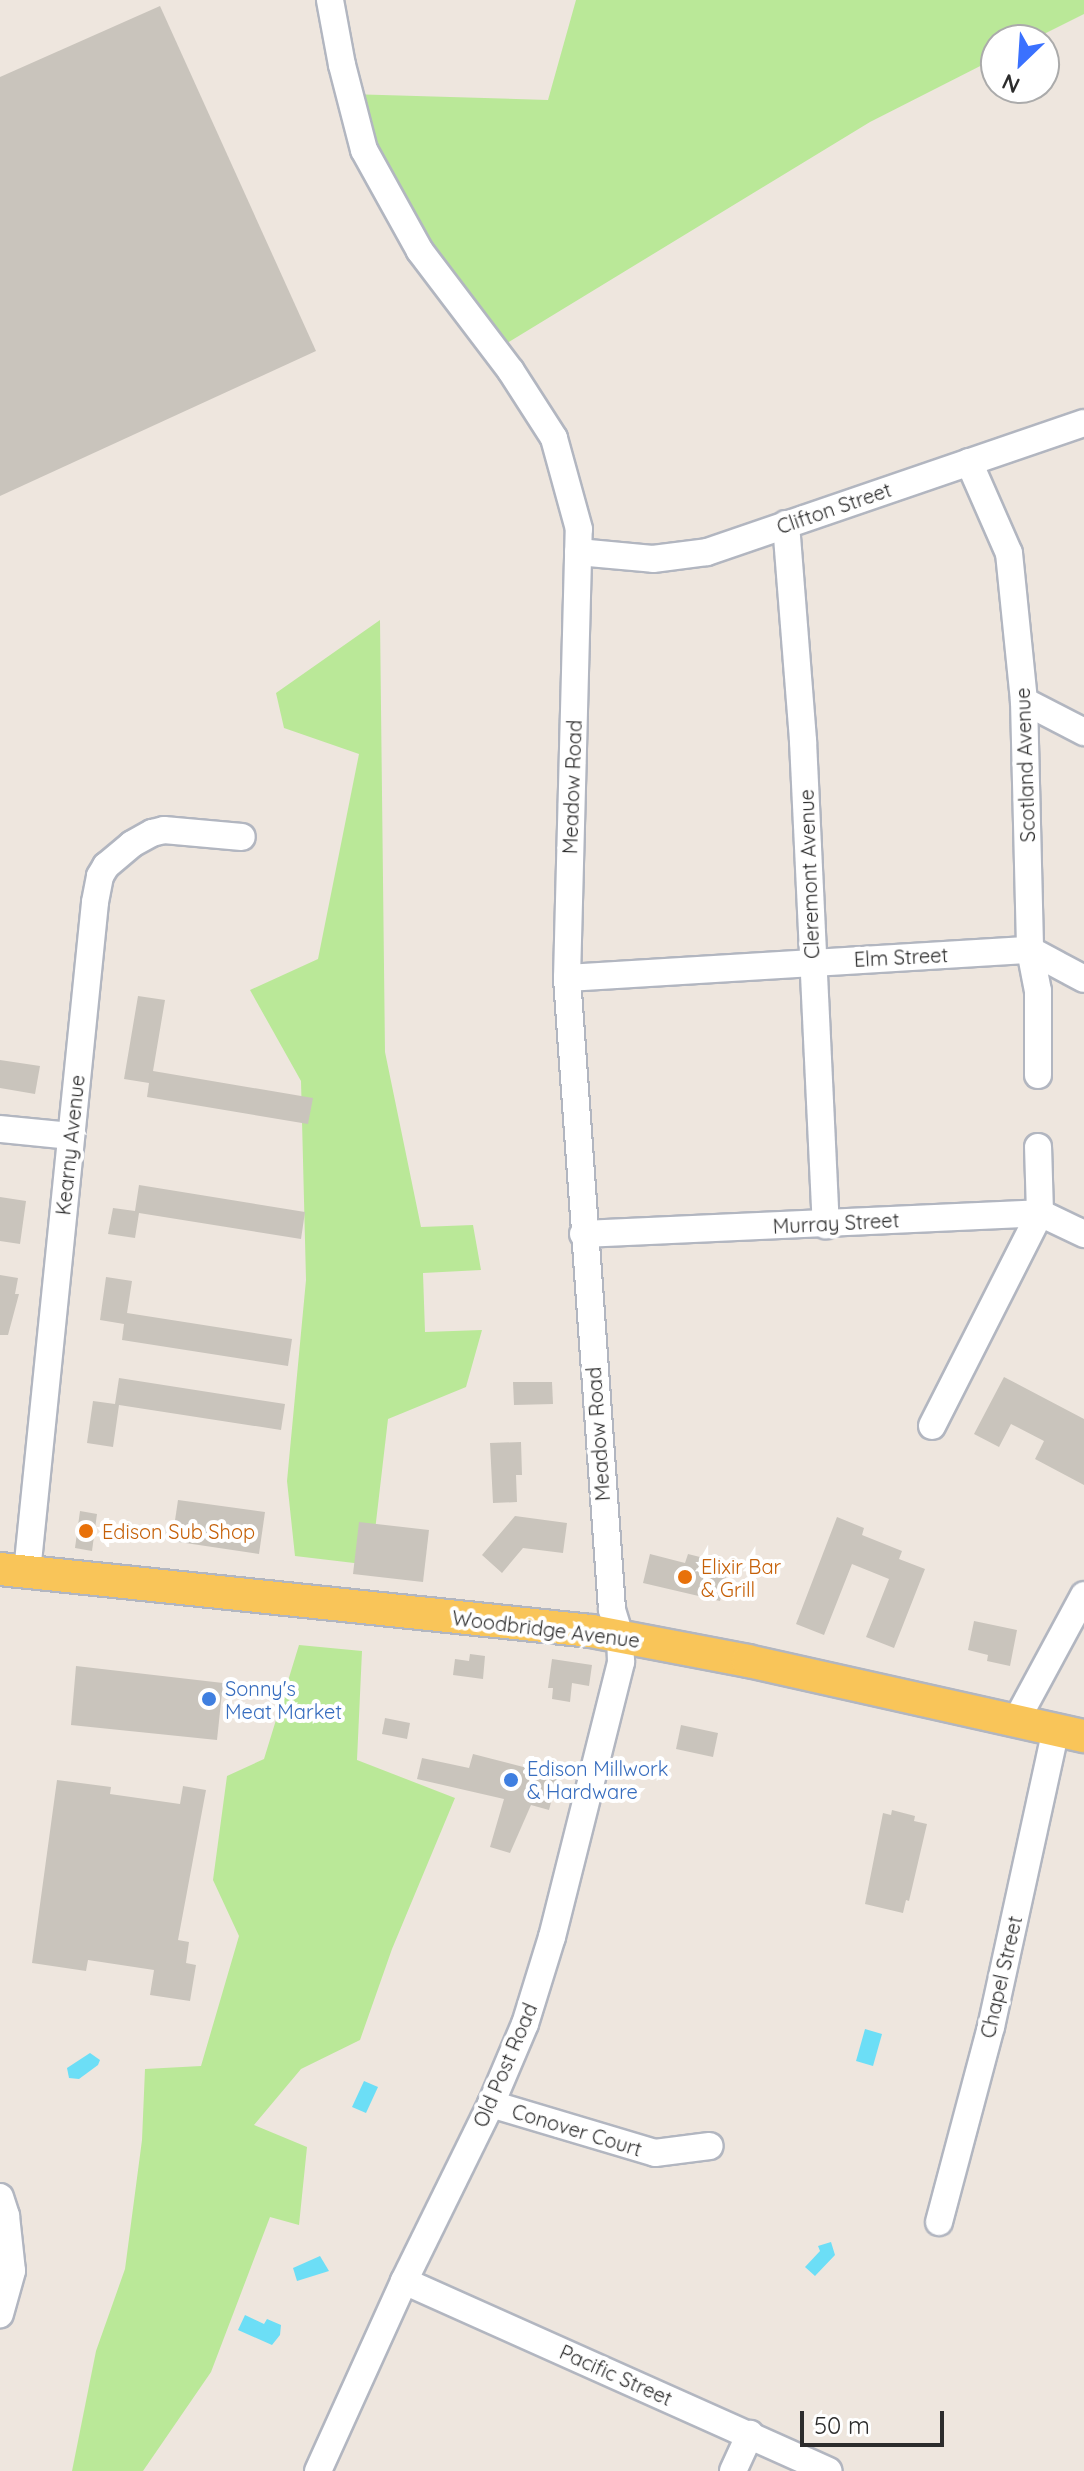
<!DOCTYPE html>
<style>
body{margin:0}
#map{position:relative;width:1084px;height:2471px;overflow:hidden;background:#eee6de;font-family:Quicksand,sans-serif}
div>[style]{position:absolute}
.green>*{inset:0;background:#bae898}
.water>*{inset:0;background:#6cdef6}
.building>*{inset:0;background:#c9c4bc}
.roads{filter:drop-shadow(2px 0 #b2b6c0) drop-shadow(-2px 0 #b2b6c0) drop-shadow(0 2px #b2b6c0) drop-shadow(0 -2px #b2b6c0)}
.minor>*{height:26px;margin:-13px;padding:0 13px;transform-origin:13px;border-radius:13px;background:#fff}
.major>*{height:32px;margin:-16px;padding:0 16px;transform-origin:16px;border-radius:16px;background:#f9c559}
.dots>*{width:22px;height:22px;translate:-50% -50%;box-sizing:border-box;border:4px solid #fff;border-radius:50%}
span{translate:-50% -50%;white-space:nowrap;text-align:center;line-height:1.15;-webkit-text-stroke:8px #fff;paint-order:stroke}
.street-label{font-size:20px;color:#2c2c2c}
.food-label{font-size:20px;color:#c56008}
.left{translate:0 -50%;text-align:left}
.shop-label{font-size:20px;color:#366cbe}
.north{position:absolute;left:980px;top:24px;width:80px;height:80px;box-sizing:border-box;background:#fff;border:2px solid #ababab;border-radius:50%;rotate:205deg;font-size:22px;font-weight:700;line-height:32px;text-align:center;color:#2c2c2c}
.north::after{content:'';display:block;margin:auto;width:28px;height:36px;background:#3a71ff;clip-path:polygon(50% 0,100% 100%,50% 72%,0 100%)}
.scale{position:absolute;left:800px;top:2411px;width:144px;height:36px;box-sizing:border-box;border:4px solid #2c2c2c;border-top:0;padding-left:10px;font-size:24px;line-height:28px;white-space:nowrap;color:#2c2c2c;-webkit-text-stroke:6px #fff;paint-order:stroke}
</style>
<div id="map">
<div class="green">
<i style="clip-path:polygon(576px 0,1084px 0,1084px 14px,1032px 40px,996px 40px,996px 58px,870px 122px,489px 354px,348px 94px,548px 100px)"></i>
<i style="clip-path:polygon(380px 620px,385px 1052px,421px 1227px,473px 1225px,481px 1270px,423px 1273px,425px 1332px,482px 1330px,466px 1387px,388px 1419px,371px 1565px,295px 1556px,287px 1481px,306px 1280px,301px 1081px,250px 990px,318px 959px,359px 754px,284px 728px,276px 693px)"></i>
<i style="clip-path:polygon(299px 1645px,362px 1651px,357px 1760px,455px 1798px,392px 1949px,360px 2040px,301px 2069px,254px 2125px,307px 2147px,299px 2225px,270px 2217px,211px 2372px,143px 2471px,72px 2471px,96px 2351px,125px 2269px,142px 2140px,145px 2069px,201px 2066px,239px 1936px,213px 1880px,227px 1776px,264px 1759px)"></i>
</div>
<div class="water">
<i style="clip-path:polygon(865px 2029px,882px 2034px,873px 2066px,856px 2061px)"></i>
<i style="clip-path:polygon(90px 2053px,100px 2060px,98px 2065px,79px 2079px,69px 2078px,67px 2068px)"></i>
<i style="clip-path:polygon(364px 2081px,378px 2087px,366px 2113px,352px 2107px)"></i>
<i style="clip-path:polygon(831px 2242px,835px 2255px,815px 2276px,805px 2267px,820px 2251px,818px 2246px)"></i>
<i style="clip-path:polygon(320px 2256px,329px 2271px,297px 2281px,293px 2268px)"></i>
<i style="clip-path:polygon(245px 2315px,264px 2324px,267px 2319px,281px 2325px,280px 2335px,272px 2345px,238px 2330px)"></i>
</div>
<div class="building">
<i style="clip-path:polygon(160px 6px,316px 351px,0 496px,0 77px)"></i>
<i style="clip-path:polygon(138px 996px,165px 1000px,153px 1071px,313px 1098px,308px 1124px,147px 1097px,149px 1083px,124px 1079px)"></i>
<i style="clip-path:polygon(0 1060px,40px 1066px,35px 1094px,0 1088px)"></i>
<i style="clip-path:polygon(139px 1185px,305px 1212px,301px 1239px,139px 1213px,135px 1238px,108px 1234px,113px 1208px,135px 1211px)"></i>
<i style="clip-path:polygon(0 1197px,26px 1201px,20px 1244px,0 1241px)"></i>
<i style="clip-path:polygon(0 1275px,18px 1278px,15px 1294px,19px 1294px,8px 1335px,0 1335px)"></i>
<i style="clip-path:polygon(106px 1277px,132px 1281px,127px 1313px,292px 1339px,288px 1366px,122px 1340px,124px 1324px,100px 1320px)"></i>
<i style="clip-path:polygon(1004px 1377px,1084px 1419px,1084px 1485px,1035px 1459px,1044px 1441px,1011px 1424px,999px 1447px,974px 1434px)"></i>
<i style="clip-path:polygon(119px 1378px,285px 1404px,281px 1430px,119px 1405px,113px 1447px,87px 1443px,93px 1401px,115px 1404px)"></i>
<i style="clip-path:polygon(513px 1382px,552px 1382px,553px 1404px,514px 1405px)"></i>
<i style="clip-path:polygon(521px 1442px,522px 1475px,516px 1475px,517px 1502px,493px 1503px,490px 1443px)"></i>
<i style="clip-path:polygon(178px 1500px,265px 1512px,259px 1554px,172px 1541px)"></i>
<i style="clip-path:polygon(80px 1511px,97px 1514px,92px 1551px,75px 1548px)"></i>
<i style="clip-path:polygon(515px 1516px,567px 1523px,563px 1553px,523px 1548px,502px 1573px,482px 1555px)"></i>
<i style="clip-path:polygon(837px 1517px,864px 1528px,862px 1535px,902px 1551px,899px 1559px,925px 1569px,894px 1648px,866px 1637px,889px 1579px,852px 1564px,824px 1635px,796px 1624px)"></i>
<i style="clip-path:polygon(359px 1522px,429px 1530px,423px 1582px,353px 1574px)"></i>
<i style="clip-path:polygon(650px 1554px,685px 1563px,688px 1554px,712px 1560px,710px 1568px,727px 1572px,720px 1601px,643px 1583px)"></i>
<i style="clip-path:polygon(974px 1621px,1017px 1630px,1010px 1666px,987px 1661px,988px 1655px,968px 1650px)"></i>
<i style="clip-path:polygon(470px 1654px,485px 1656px,483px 1679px,453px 1675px,455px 1659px,469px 1661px)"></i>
<i style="clip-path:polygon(552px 1659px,592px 1665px,589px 1686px,572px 1683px,570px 1702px,552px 1699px,553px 1688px,548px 1688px)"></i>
<i style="clip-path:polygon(76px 1666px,223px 1683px,217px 1740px,71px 1725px)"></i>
<i style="clip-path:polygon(385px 1718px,410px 1723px,407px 1739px,382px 1734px)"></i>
<i style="clip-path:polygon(681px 1725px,718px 1733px,713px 1757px,676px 1749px)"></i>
<i style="clip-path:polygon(473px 1754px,558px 1776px,549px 1810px,531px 1805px,510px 1853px,490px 1847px,504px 1799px,417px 1779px,422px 1758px,469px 1768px)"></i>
<i style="clip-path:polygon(57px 1780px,111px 1787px,110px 1794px,180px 1804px,183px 1786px,206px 1790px,178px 1940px,189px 1942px,186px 1963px,196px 1965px,190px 2001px,150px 1995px,154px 1970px,88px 1960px,86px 1971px,32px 1963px)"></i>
<i style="clip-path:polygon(892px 1810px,915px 1816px,914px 1821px,927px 1824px,909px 1901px,906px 1900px,903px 1913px,865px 1904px,883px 1813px,891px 1815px)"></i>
</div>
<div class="roads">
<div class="minor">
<i style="left:969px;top:462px;width:99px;rotate:66.3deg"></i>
<i style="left:1009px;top:553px;width:149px;rotate:84.2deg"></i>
<i style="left:1024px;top:701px;width:249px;rotate:88.6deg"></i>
<i style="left:1030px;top:950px;width:42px;rotate:79deg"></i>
<i style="left:1038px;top:991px;width:84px;rotate:90deg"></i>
<i style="left:786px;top:524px;width:218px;rotate:85.5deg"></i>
<i style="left:803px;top:741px;width:485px;rotate:87.3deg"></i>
<i style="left:578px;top:552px;width:75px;rotate:5.3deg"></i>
<i style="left:653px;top:559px;width:54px;rotate:-7.4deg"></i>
<i style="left:707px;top:552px;width:398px;rotate:-18.9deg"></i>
<i style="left:1024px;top:701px;width:68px;rotate:27.3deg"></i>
<i style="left:567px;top:978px;width:464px;rotate:-3.5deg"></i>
<i style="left:1030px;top:950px;width:61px;rotate:28.2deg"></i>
<i style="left:0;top:1129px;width:71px;rotate:5.6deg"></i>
<i style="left:583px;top:1234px;width:457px;rotate:-2.6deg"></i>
<i style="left:1040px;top:1213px;width:49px;rotate:25.5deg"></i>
<i style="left:932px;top:1426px;width:239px;rotate:-63.1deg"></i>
<i style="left:1040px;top:1213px;width:66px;rotate:-91.7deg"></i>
<i style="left:27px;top:1572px;width:673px;rotate:-84.2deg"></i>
<i style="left:95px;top:902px;width:26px;rotate:-79deg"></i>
<i style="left:100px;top:876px;width:12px;rotate:-59deg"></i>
<i style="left:106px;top:866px;width:34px;rotate:-40deg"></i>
<i style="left:132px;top:844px;width:23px;rotate:-29deg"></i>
<i style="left:152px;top:833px;width:12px;rotate:-14deg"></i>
<i style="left:164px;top:830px;width:78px;rotate:5.1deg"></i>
<i style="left:1016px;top:1721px;width:143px;rotate:-61.6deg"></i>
<i style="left:491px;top:2104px;width:171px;rotate:16.6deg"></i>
<i style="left:655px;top:2153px;width:55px;rotate:-7.3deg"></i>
<i style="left:0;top:2197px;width:20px;rotate:72deg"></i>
<i style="left:6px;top:2216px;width:55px;rotate:83.8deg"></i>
<i style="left:12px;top:2271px;width:45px;rotate:105.6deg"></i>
<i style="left:939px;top:2222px;width:202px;rotate:-75.1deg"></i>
<i style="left:991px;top:2027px;width:304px;rotate:-77.7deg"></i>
<i style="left:404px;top:2281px;width:465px;rotate:24.1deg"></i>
<i style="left:318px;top:2471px;width:209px;rotate:-65.6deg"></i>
<i style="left:404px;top:2281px;width:197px;rotate:-63.8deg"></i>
<i style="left:491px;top:2104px;width:87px;rotate:-67deg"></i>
<i style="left:525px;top:2024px;width:91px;rotate:-72.8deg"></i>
<i style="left:552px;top:1937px;width:284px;rotate:-75.9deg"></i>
<i style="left:621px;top:1662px;width:26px;rotate:-92deg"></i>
<i style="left:620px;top:1636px;width:28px;rotate:-107deg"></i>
<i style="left:612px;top:1609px;width:633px;rotate:-94.08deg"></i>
<i style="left:567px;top:978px;width:449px;rotate:-88.5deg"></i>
<i style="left:579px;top:529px;width:94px;rotate:-105.4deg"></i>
<i style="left:554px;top:438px;width:80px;rotate:-122.7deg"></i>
<i style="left:511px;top:371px;width:151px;rotate:-127.2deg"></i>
<i style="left:420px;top:251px;width:115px;rotate:-119deg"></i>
<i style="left:364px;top:150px;width:88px;rotate:-104.5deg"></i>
<i style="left:342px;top:65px;width:66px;rotate:-100.5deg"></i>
<i style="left:733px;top:2471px;width:41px;rotate:-65.3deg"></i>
</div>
<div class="major">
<i style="left:0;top:1569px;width:594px;rotate:5.99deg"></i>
<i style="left:591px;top:1631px;width:160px;rotate:10.8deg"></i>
<i style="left:748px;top:1661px;width:344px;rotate:12.6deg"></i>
</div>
</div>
<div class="dots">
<i style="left:86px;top:1531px;background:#e8710a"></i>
<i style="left:685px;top:1577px;background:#e8710a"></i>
<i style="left:209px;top:1699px;background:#3f7fe0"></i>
<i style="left:511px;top:1780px;background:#3f7fe0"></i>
</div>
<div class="street-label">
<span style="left:834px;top:508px;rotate:-19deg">Clifton Street</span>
<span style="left:1025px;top:765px;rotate:-92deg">Scotland Avenue</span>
<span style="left:572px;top:787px;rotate:-88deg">Meadow Road</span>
<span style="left:809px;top:874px;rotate:-92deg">Cleremont Avenue</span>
<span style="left:901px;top:957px;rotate:-3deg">Elm Street</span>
<span style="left:70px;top:1145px;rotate:-84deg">Kearny Avenue</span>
<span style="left:836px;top:1223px;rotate:-3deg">Murray Street</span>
<span style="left:598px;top:1434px;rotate:-94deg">Meadow Road</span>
<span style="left:546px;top:1629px;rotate:7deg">Woodbridge Avenue</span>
<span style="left:1001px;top:1977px;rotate:-77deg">Chapel Street</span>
<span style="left:505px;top:2065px;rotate:-67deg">Old Post Road</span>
<span style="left:577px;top:2130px;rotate:17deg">Conover Court</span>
<span style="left:616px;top:2375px;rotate:24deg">Pacific Street</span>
</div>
<div class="food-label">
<span class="left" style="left:102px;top:1531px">Edison Sub Shop</span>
<span class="left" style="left:701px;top:1578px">Elixir Bar<br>&amp; Grill</span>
</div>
<div class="shop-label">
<span class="left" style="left:225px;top:1700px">Sonny's<br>Meat Market</span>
<span class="left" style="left:527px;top:1780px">Edison Millwork<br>&amp; Hardware</span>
</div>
<div class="north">N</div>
<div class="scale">50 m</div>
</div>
